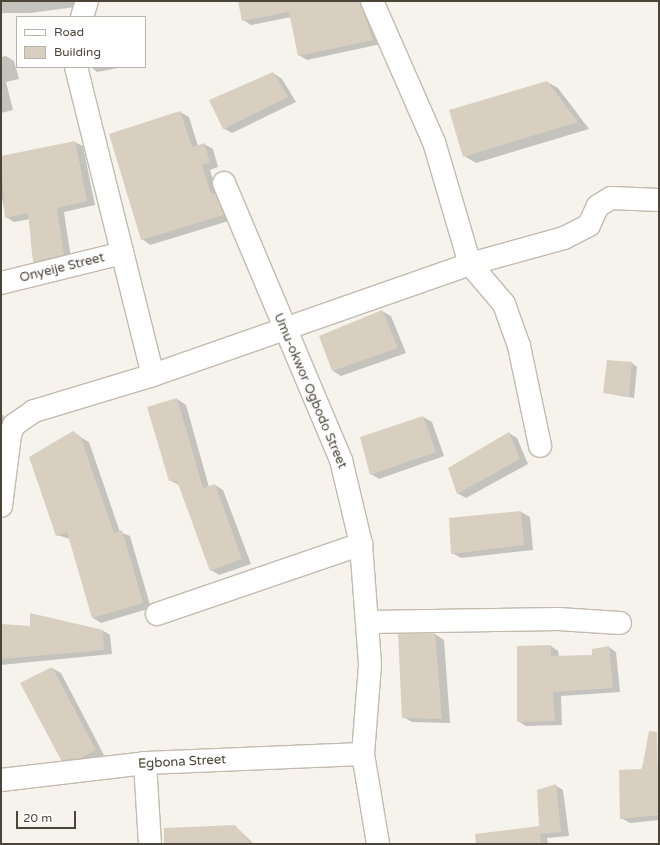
<!DOCTYPE html>
<style>
body{margin:0}
#map{position:relative;width:660px;height:845px;overflow:hidden;background:#f6f3ec;font-family:"Varela Round",sans-serif}
div>[style]{position:absolute}
.shadow>*{inset:0;background:#0003}
.building>*{inset:0;background:#d8cfc1}
.roads{filter:drop-shadow(1px 0 #c2bbae) drop-shadow(-1px 0 #c2bbae) drop-shadow(0 1px #c2bbae) drop-shadow(0 -1px #c2bbae)}
.minor>*{height:22px;margin:-11px;padding:0 11px;transform-origin:11px;border-radius:11px;background:#fff}
span{translate:-50% -50%;white-space:nowrap;text-align:center;line-height:1.15;-webkit-text-stroke:3px #fff;paint-order:stroke}
.street-label{font-size:13px;color:#4b4439}
.frame{position:absolute;inset:0;border:2px solid #4b4439;pointer-events:none}
.legend{position:absolute;left:16px;top:16px;width:130px;height:52px;box-sizing:border-box;background:#fff;border:1px solid #b7b4b0;margin:0;padding:5px 7px;list-style:none;font-size:12px;color:#4b4439}
.legend li{display:flex;align-items:center;gap:8px;height:20px}
.legend b{width:20px;border:1px solid #b7b4b0}
.scale{position:absolute;left:16px;top:811px;width:60px;height:18px;box-sizing:border-box;border:2px solid #4b4439;border-top:0;padding-left:5px;font-size:12px;line-height:14px;white-space:nowrap;color:#4b4439;-webkit-text-stroke:3px #fff;paint-order:stroke}
</style>
<div id="map">
<div class="shadow">
<i style="clip-path:polygon(1px 1px,87px 1px,83px 6px,30px 13px,1px 13px)"></i>
<i style="clip-path:polygon(239px 1px,367px 1px,381px 44px,307px 60px,299px 55px,291px 17px,251px 25px,243px 20px)"></i>
<i style="clip-path:polygon(6px 56px,14px 61px,19px 79px,6px 82px,13px 110px,1px 113px,1px 57px)"></i>
<i style="clip-path:polygon(91px 67px,123px 67px,97px 72px)"></i>
<i style="clip-path:polygon(273px 73px,282px 79px,296px 102px,232px 133px,223px 128px)"></i>
<i style="clip-path:polygon(547px 82px,558px 88px,589px 129px,476px 163px,464px 156px)"></i>
<i style="clip-path:polygon(180px 112px,189px 117px,198px 146px,204px 144px,213px 149px,218px 167px,210px 170px,218px 196px,232px 220px,150px 245px,142px 239px,110px 134px)"></i>
<i style="clip-path:polygon(75px 142px,83px 146px,95px 205px,64px 212px,71px 259px,42px 266px,34px 262px,30px 219px,14px 222px,6px 217px,1px 194px,1px 157px)"></i>
<i style="clip-path:polygon(382px 311px,391px 316px,406px 353px,341px 376px,333px 371px)"></i>
<i style="clip-path:polygon(632px 363px,637px 367px,634px 398px,604px 393px)"></i>
<i style="clip-path:polygon(177px 399px,186px 405px,209px 487px,215px 485px,223px 490px,251px 564px,219px 575px,211px 570px,179px 485px,169px 480px)"></i>
<i style="clip-path:polygon(1px 414px,4px 416px,4px 448px,1px 448px)"></i>
<i style="clip-path:polygon(423px 417px,432px 422px,444px 456px,379px 479px,371px 474px)"></i>
<i style="clip-path:polygon(73px 433px,89px 442px,120px 532px,130px 536px,151px 608px,101px 623px,93px 618px,70px 539px,57px 535px)"></i>
<i style="clip-path:polygon(509px 433px,517px 438px,528px 464px,466px 498px,457px 493px)"></i>
<i style="clip-path:polygon(521px 512px,530px 517px,533px 550px,461px 558px,452px 553px)"></i>
<i style="clip-path:polygon(1px 625px,102px 630px,110px 635px,112px 654px,1px 665px)"></i>
<i style="clip-path:polygon(435px 634px,444px 640px,450px 723px,412px 722px,403px 717px)"></i>
<i style="clip-path:polygon(551px 646px,558px 651px,559px 657px,593px 656px,609px 647px,616px 652px,620px 692px,561px 696px,562px 725px,526px 726px,518px 721px)"></i>
<i style="clip-path:polygon(52px 668px,61px 673px,104px 755px,90px 762px,71px 765px,62px 760px)"></i>
<i style="clip-path:polygon(656px 733px,659px 820px,630px 823px,621px 818px)"></i>
<i style="clip-path:polygon(555px 785px,563px 790px,569px 836px,547px 838px,548px 844px,505px 844px,540px 827px)"></i>
<i style="clip-path:polygon(235px 826px,254px 844px,165px 844px)"></i>
</div>
<div class="building">
<i style="clip-path:polygon(238px 1px,360px 1px,373px 40px,298px 56px,289px 12px,242px 21px)"></i>
<i style="clip-path:polygon(273px 72px,288px 97px,223px 129px,209px 100px)"></i>
<i style="clip-path:polygon(547px 81px,578px 122px,463px 157px,449px 110px)"></i>
<i style="clip-path:polygon(180px 111px,192px 147px,204px 143px,210px 162px,202px 165px,211px 194px,215px 193px,224px 215px,141px 240px,109px 134px)"></i>
<i style="clip-path:polygon(75px 141px,87px 201px,57px 208px,64px 255px,33px 262px,28px 213px,5px 218px,1px 156px)"></i>
<i style="clip-path:polygon(382px 310px,398px 348px,332px 371px,319px 336px)"></i>
<i style="clip-path:polygon(607px 360px,632px 362px,629px 396px,603px 393px)"></i>
<i style="clip-path:polygon(177px 398px,203px 488px,215px 484px,242px 559px,210px 571px,177px 481px,169px 481px,147px 407px)"></i>
<i style="clip-path:polygon(423px 416px,436px 452px,370px 475px,360px 437px)"></i>
<i style="clip-path:polygon(73px 431px,80px 436px,114px 533px,122px 530px,143px 603px,92px 618px,67px 532px,56px 536px,29px 457px)"></i>
<i style="clip-path:polygon(509px 432px,520px 459px,457px 494px,448px 468px)"></i>
<i style="clip-path:polygon(521px 511px,524px 545px,451px 554px,449px 518px)"></i>
<i style="clip-path:polygon(30px 613px,103px 630px,104px 650px,1px 659px,1px 624px,30px 626px)"></i>
<i style="clip-path:polygon(435px 633px,442px 719px,402px 718px,398px 634px)"></i>
<i style="clip-path:polygon(551px 645px,551px 656px,592px 655px,592px 649px,609px 646px,613px 688px,553px 692px,555px 721px,517px 722px,517px 646px)"></i>
<i style="clip-path:polygon(52px 667px,96px 750px,81px 758px,61px 760px,20px 683px)"></i>
<i style="clip-path:polygon(649px 731px,657px 732px,659px 815px,620px 819px,619px 770px,642px 769px)"></i>
<i style="clip-path:polygon(556px 784px,561px 832px,540px 834px,541px 844px,476px 844px,475px 834px,539px 826px,537px 790px)"></i>
<i style="clip-path:polygon(235px 825px,252px 844px,164px 844px,164px 828px)"></i>
</div>
<div class="roads">
<div class="minor">
<i style="left:372px;top:1px;width:154px;rotate:66.3deg"></i>
<i style="left:434px;top:142px;width:127px;rotate:73.6deg"></i>
<i style="left:470px;top:264px;width:52px;rotate:49.6deg"></i>
<i style="left:504px;top:304px;width:45px;rotate:70.3deg"></i>
<i style="left:519px;top:346px;width:102px;rotate:78.1deg"></i>
<i style="left:82px;top:17px;width:17px;rotate:-73deg"></i>
<i style="left:76px;top:67px;width:317px;rotate:76deg"></i>
<i style="left:224px;top:183px;width:301px;rotate:67.1deg"></i>
<i style="left:341px;top:460px;width:86px;rotate:76.6deg"></i>
<i style="left:361px;top:544px;width:121px;rotate:85.7deg"></i>
<i style="left:370px;top:665px;width:89px;rotate:94.5deg"></i>
<i style="left:363px;top:754px;width:91px;rotate:80.5deg"></i>
<i style="left:1px;top:283px;width:125px;rotate:-13.9deg"></i>
<i style="left:1px;top:506px;width:72px;rotate:-82.8deg"></i>
<i style="left:10px;top:435px;width:11px;rotate:-68deg"></i>
<i style="left:14px;top:425px;width:24px;rotate:-35deg"></i>
<i style="left:34px;top:411px;width:124px;rotate:-16.8deg"></i>
<i style="left:153px;top:375px;width:336px;rotate:-19.3deg"></i>
<i style="left:470px;top:264px;width:98px;rotate:-15.5deg"></i>
<i style="left:564px;top:238px;width:28px;rotate:-27deg"></i>
<i style="left:589px;top:225px;width:21px;rotate:-65deg"></i>
<i style="left:598px;top:206px;width:15px;rotate:-32deg"></i>
<i style="left:611px;top:198px;width:48px;rotate:2.4deg"></i>
<i style="left:157px;top:614px;width:216px;rotate:-18.9deg"></i>
<i style="left:369px;top:622px;width:189px;rotate:-0.9deg"></i>
<i style="left:558px;top:619px;width:62px;rotate:3.7deg"></i>
<i style="left:145px;top:763px;width:81px;rotate:86.5deg"></i>
<i style="left:1px;top:780px;width:145px;rotate:-6.7deg"></i>
<i style="left:145px;top:763px;width:218px;rotate:-2.4deg"></i>
</div>
</div>
<div class="street-label">
<span style="left:62px;top:268px;rotate:-14deg">Onyeije Street</span>
<span style="left:310px;top:391px;rotate:67deg">Umu-okwor Ogbodo Street</span>
<span style="left:182px;top:762px;rotate:-3deg">Egbona Street</span>
</div>
<div class="frame"></div>
<ul class="legend">
<li><b style="height:5px;background:#fff"></b>Road</li>
<li><b style="height:11px;background:#d8cfc1"></b>Building</li>
</ul>
<div class="scale">20 m</div>
</div>
